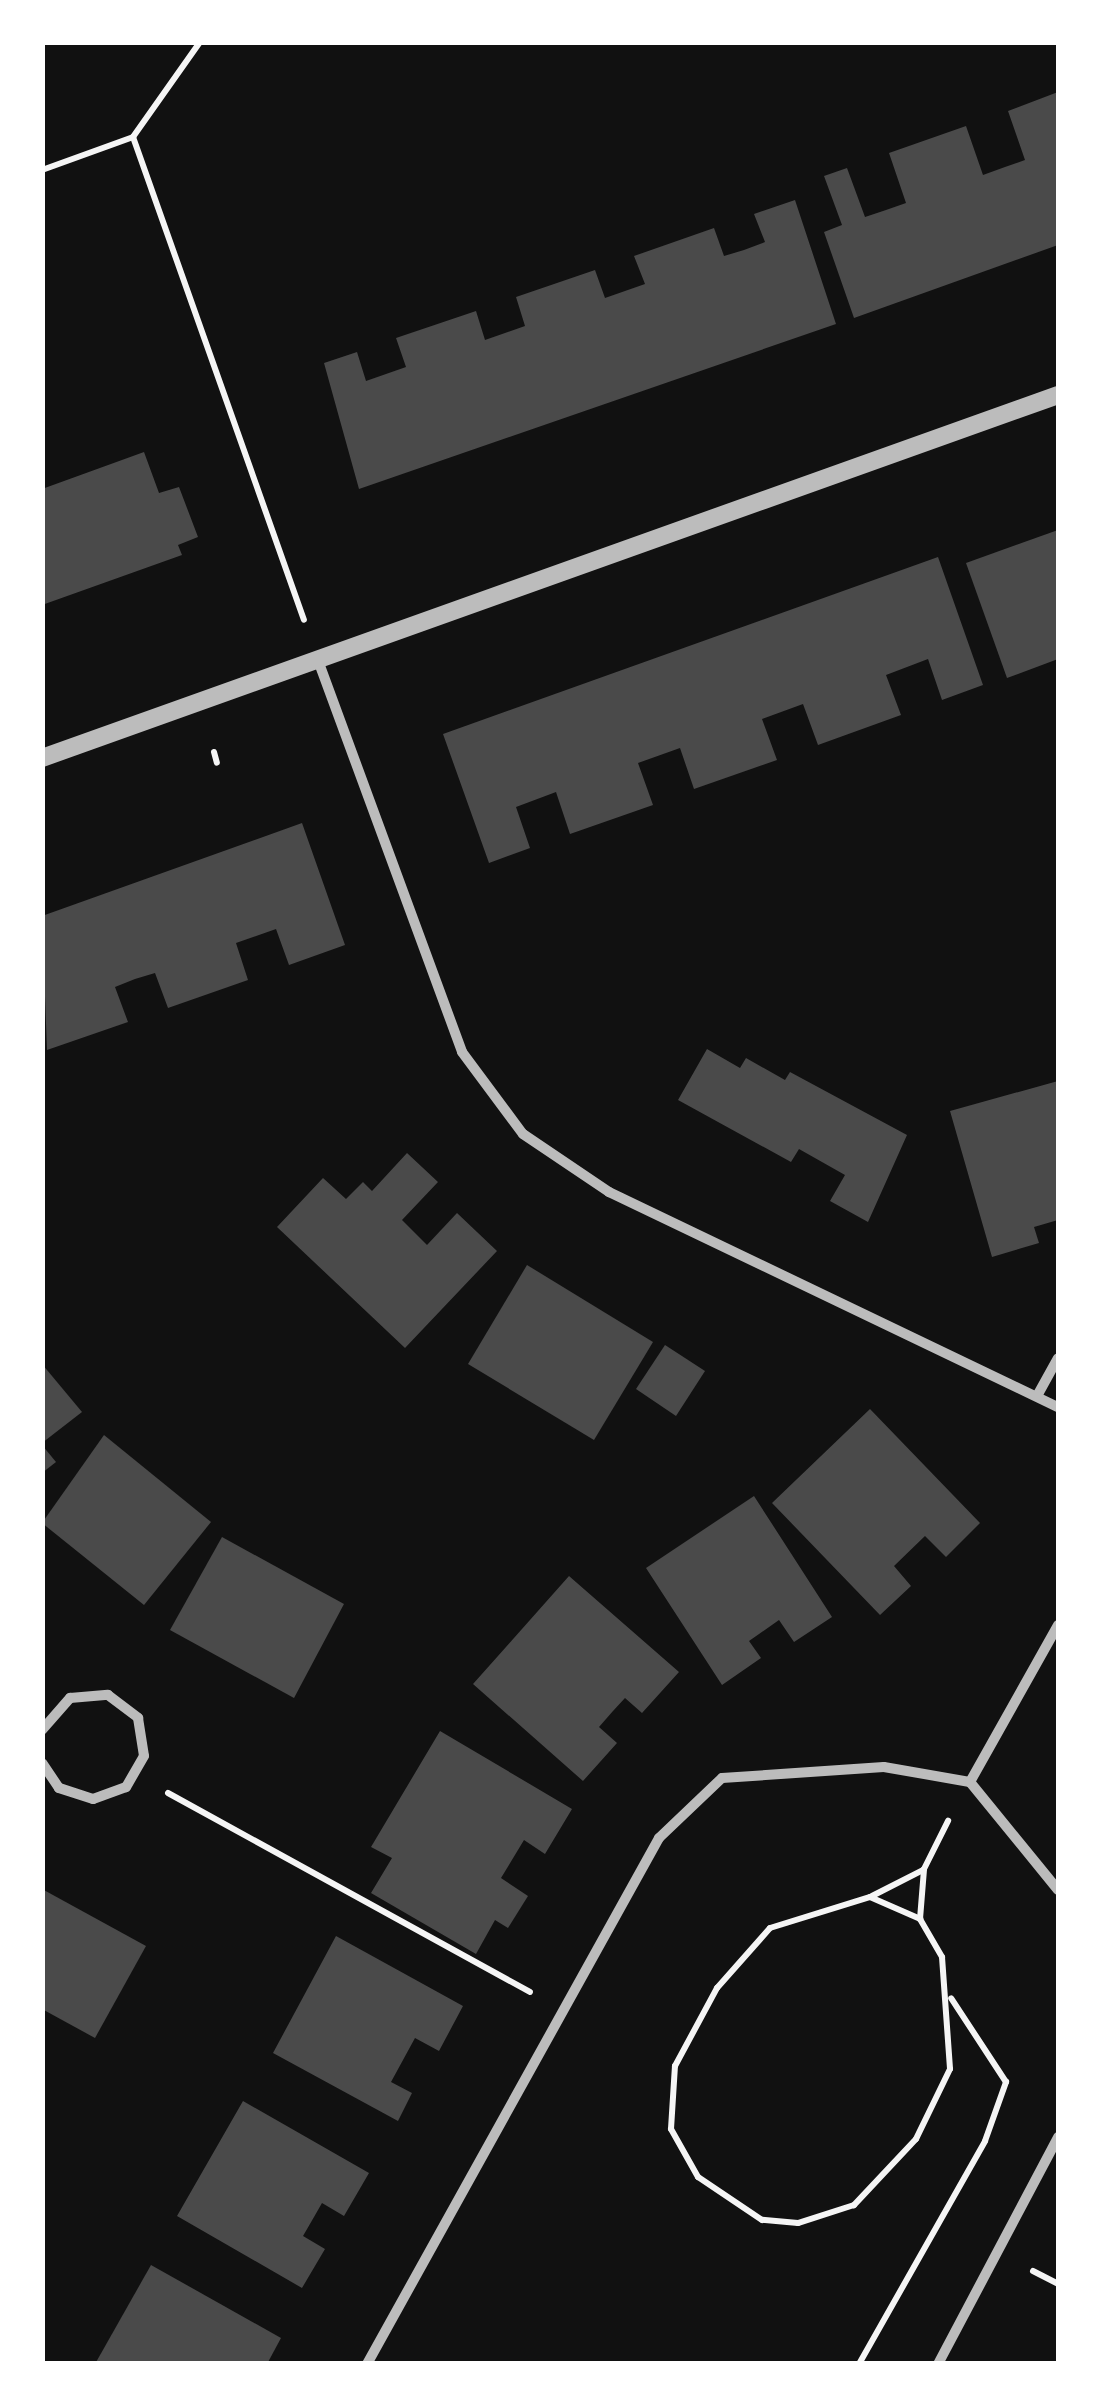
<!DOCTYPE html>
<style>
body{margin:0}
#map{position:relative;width:1101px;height:2406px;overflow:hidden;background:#111;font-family:Rubik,sans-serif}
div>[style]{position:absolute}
.building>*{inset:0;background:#4a4a4a}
.path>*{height:6px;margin:-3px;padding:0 3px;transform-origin:3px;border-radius:3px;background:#f5f5f5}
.minor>*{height:10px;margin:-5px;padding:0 5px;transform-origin:5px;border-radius:5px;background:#bcbcbc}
.tertiary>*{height:18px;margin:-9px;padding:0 9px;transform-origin:9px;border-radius:9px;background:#bcbcbc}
span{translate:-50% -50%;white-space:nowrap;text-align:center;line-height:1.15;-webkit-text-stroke:10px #fff;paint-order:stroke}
.frame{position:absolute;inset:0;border:45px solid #fff;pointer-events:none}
</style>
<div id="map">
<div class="building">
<i style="clip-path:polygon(1058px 92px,1058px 245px,854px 318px,824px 232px,842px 225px,824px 176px,847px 168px,865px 217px,886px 210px,906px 203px,889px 153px,966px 126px,983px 175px,1005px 167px,1025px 160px,1008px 111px)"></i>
<i style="clip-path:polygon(795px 200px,836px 324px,359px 489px,324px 363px,357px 352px,366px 381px,406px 367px,396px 338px,476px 311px,485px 340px,525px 326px,516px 297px,595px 270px,605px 298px,645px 284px,634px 256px,714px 228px,724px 256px,744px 250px,765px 242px,754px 214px)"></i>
<i style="clip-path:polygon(144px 452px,159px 493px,179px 487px,198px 537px,178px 545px,182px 555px,42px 605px,42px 489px)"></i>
<i style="clip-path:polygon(1058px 530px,1058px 659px,1007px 678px,966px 563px)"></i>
<i style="clip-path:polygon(938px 557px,983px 685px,942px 700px,928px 659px,886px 675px,901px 715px,818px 745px,803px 704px,762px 719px,777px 760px,694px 789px,680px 748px,638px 763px,653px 805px,570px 834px,556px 792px,516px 807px,530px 848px,489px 863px,443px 734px)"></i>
<i style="clip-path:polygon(302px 823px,345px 945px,289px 965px,276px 929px,236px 943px,248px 980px,168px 1008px,155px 973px,135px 979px,115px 987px,128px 1022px,47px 1050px,42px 916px)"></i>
<i style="clip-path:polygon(707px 1049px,740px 1068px,746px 1058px,785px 1080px,790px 1072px,907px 1135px,868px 1222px,830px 1201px,845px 1175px,799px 1149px,791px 1162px,678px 1100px)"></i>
<i style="clip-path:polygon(1058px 1081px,1058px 1220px,1034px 1227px,1039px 1243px,992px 1257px,950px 1111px)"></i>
<i style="clip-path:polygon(407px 1153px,438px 1182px,402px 1220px,427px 1245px,457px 1213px,497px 1251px,405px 1348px,277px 1227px,323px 1178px,346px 1199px,363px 1182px,372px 1191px)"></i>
<i style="clip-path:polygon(527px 1265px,653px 1342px,594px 1440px,468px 1364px)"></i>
<i style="clip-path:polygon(665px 1345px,705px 1371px,676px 1416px,636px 1389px)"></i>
<i style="clip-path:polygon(42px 1364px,82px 1412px,42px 1443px)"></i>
<i style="clip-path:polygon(870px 1409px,980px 1523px,946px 1557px,925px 1536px,894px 1566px,911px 1586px,880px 1615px,772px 1503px)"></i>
<i style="clip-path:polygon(104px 1435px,211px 1522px,144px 1605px,42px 1523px)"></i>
<i style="clip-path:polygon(42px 1445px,56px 1462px,42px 1473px)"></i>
<i style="clip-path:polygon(754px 1496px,832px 1617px,794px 1642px,779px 1620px,749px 1641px,761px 1658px,722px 1685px,646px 1568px)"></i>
<i style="clip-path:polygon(222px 1537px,344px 1604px,294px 1698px,170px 1630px)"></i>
<i style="clip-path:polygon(569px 1576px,679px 1672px,642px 1713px,625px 1698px,613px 1711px,599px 1727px,617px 1743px,583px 1781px,473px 1684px)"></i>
<i style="clip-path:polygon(440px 1731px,572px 1809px,545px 1854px,524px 1840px,501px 1878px,528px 1896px,508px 1928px,495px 1920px,476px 1954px,371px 1893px,392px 1858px,371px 1847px)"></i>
<i style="clip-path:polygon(42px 1889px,146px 1946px,95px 2038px,42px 2009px)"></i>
<i style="clip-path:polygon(336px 1936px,463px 2006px,439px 2051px,415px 2038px,391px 2082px,412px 2093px,398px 2121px,273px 2053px)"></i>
<i style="clip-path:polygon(243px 2101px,369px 2173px,344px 2216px,322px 2203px,314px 2217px,303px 2236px,325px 2249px,302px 2288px,177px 2216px)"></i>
<i style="clip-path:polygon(151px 2265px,281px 2338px,267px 2364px,95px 2364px)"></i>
</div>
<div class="path">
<i style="left:200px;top:42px;width:116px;rotate:125.2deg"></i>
<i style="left:133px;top:137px;width:512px;rotate:70.5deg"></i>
<i style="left:42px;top:170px;width:97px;rotate:-19.9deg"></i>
<i style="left:214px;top:752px;width:11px;rotate:75deg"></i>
<i style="left:168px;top:1793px;width:413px;rotate:28.8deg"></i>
<i style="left:872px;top:1896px;width:57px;rotate:-27deg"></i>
<i style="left:870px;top:1897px;width:55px;rotate:23.7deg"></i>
<i style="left:920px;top:1919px;width:44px;rotate:59.9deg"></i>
<i style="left:942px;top:1957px;width:112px;rotate:85.9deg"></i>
<i style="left:950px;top:2069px;width:78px;rotate:115.9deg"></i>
<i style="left:916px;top:2139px;width:91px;rotate:133.2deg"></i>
<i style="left:854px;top:2205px;width:59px;rotate:162.2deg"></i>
<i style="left:798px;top:2223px;width:36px;rotate:-175deg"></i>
<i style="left:762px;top:2220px;width:77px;rotate:-146.1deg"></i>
<i style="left:698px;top:2177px;width:55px;rotate:-119.4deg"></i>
<i style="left:671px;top:2129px;width:63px;rotate:-86.4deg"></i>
<i style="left:675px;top:2066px;width:89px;rotate:-61.7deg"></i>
<i style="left:717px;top:1988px;width:80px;rotate:-48.5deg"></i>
<i style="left:770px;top:1928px;width:105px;rotate:-17.2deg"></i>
<i style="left:920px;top:1919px;width:50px;rotate:-85.4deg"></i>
<i style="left:924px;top:1869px;width:54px;rotate:-63.4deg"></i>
<i style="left:1033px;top:2271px;width:28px;rotate:27deg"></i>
<i style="left:859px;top:2364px;width:256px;rotate:-60.5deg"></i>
<i style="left:985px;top:2141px;width:63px;rotate:-70.4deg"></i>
<i style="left:1006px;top:2082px;width:100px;rotate:-123.2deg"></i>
</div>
<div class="minor">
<i style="left:319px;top:663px;width:414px;rotate:69.8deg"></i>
<i style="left:462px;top:1052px;width:102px;rotate:53.4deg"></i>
<i style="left:523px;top:1134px;width:104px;rotate:34deg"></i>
<i style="left:609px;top:1192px;width:498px;rotate:25.6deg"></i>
<i style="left:1037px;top:1396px;width:43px;rotate:-61.1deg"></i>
<i style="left:42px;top:1730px;width:43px;rotate:-48.8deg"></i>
<i style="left:70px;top:1698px;width:38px;rotate:-5deg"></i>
<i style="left:108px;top:1695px;width:38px;rotate:37deg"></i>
<i style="left:138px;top:1718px;width:38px;rotate:81deg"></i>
<i style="left:144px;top:1756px;width:36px;rotate:120deg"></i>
<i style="left:126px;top:1787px;width:35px;rotate:160deg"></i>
<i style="left:93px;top:1799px;width:36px;rotate:-162deg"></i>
<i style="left:59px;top:1788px;width:30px;rotate:-124deg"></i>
<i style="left:970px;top:1782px;width:180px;rotate:-60.7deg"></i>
<i style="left:367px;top:2364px;width:602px;rotate:-60.96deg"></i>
<i style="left:659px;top:1838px;width:87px;rotate:-43.6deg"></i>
<i style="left:722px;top:1778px;width:162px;rotate:-3.9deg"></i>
<i style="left:884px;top:1767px;width:87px;rotate:9.9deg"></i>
<i style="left:970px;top:1782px;width:139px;rotate:50.8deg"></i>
<i style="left:938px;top:2364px;width:257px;rotate:-62.1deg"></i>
</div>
<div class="tertiary">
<i style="left:42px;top:758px;width:1079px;rotate:-19.66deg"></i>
</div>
<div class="frame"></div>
</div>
